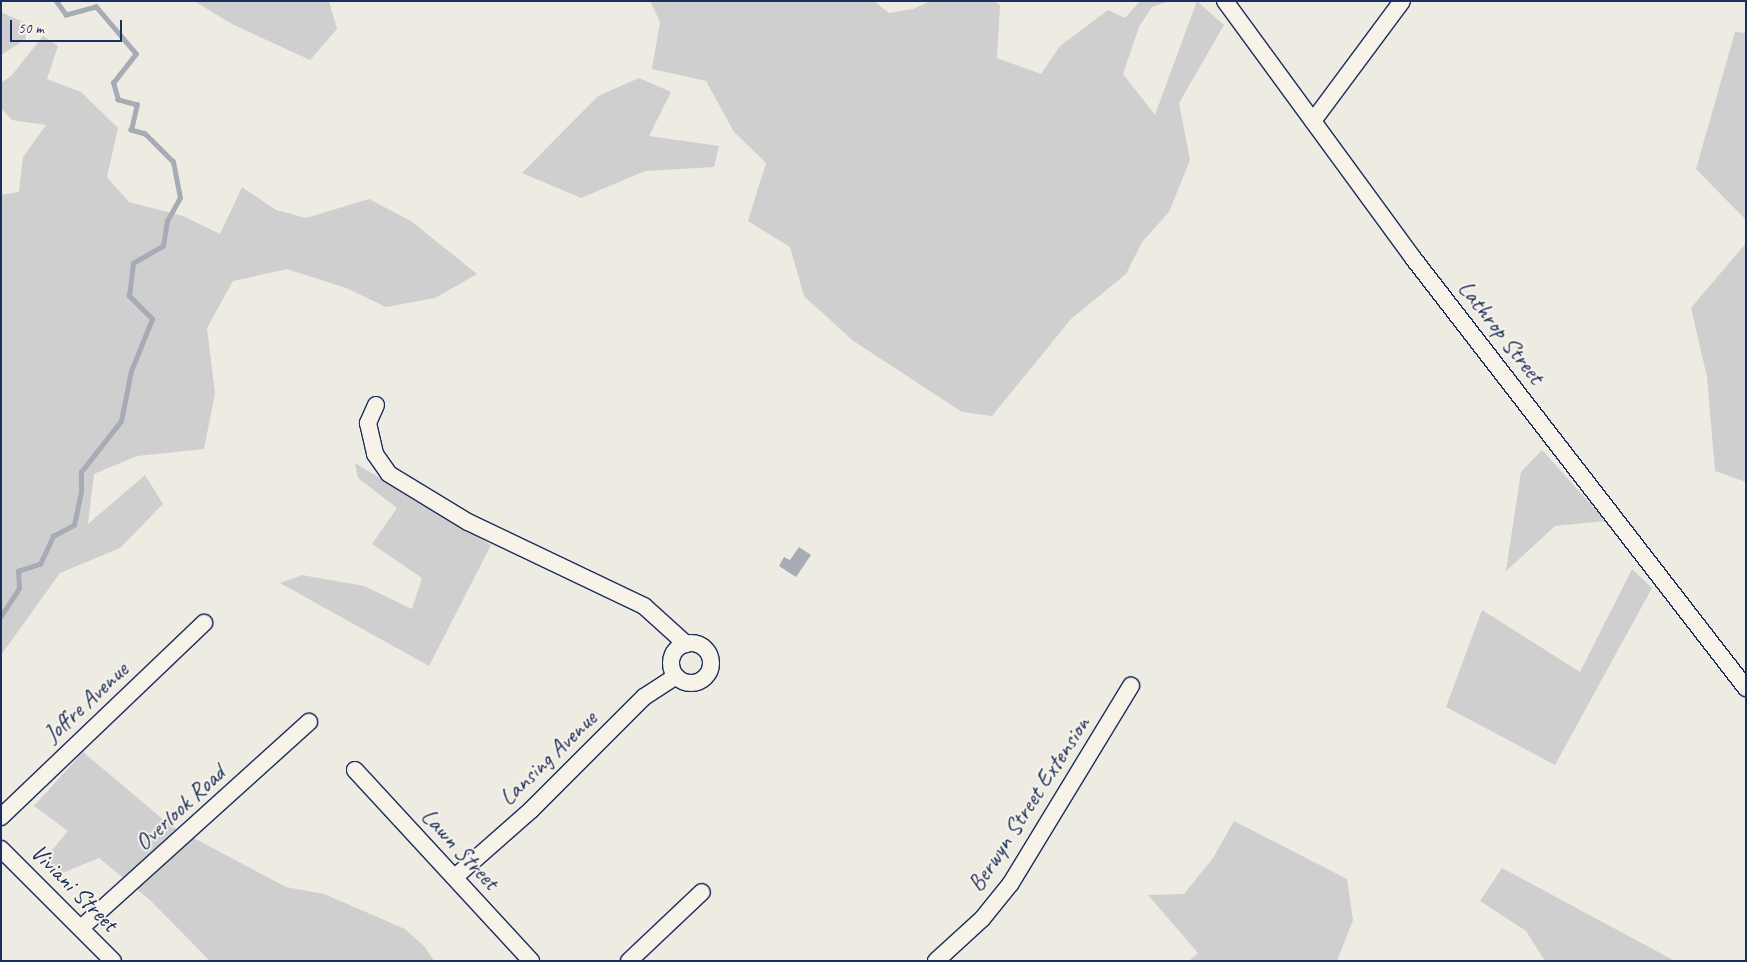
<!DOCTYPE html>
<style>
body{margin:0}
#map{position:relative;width:1747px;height:962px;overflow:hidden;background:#eeebe2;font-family:Caveat,sans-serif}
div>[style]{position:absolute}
.green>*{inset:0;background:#cfcfcf}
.water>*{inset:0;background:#a6abb5}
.stream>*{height:4.5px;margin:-2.25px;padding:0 2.25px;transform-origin:2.25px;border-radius:2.25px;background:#a6abb5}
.roads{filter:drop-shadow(1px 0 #1b2f5e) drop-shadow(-1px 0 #1b2f5e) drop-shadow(0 1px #1b2f5e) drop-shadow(0 -1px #1b2f5e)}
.minor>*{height:16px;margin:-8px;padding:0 8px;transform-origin:8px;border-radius:8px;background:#f7f3e8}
.minor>.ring{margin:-8px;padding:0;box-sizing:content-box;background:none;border:16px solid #f7f3e8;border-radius:50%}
span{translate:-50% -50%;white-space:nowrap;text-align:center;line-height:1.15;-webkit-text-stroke:4px #f7f3e8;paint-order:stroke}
.street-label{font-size:24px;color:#1b2f5e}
.frame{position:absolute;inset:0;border:2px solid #1b2f5e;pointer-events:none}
.scale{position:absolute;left:10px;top:20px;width:112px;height:22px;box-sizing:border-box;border:2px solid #1b2f5e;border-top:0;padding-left:6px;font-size:15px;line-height:18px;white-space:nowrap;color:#1b2f5e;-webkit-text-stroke:4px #f7f3e8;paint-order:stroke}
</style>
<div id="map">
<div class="green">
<i style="clip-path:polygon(194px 1px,329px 1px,337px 29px,310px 60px,232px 24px)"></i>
<i style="clip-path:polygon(650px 1px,874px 1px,889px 13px,913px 9px,931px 1px,994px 1px,1000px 5px,997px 58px,1041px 74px,1060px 46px,1108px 10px,1125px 18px,1140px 1px,1169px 1px,1152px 7px,1139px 27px,1123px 74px,1155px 115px,1197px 1px,1224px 25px,1179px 103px,1190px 160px,1169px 212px,1142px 242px,1126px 274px,1071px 319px,992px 416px,962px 412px,852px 340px,804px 296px,790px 247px,748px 221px,766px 163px,734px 132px,706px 81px,652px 69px,660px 22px)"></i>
<i style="clip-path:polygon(1px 12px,23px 22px,26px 39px,1px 55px)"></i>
<i style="clip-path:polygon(1735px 32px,1746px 33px,1746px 220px,1696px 169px)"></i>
<i style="clip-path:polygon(43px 36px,58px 46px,47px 79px,81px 92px,118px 128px,107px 177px,129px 202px,183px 216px,220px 234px,242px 187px,276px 210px,306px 218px,369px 199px,411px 221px,477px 274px,435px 298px,386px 307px,346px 288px,287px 269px,233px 281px,207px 328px,215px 393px,204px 449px,137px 456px,94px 474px,88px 524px,145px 475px,163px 504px,120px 548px,60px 573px,1px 655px,1px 195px,19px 192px,23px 157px,46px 125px,12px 120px,1px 108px,1px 83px,12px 75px)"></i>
<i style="clip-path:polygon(639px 78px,671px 92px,649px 136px,719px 146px,714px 167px,645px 171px,581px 198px,522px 173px,598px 96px)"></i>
<i style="clip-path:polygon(1746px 243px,1746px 482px,1715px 471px,1707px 377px,1691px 308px)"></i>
<i style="clip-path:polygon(1542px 450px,1606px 521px,1555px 526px,1506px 571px,1521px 472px)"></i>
<i style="clip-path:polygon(355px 463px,491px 545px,429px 666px,280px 583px,302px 575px,364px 586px,412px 609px,422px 578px,372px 544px,397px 508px,358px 478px)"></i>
<i style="clip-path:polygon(1632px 569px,1652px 588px,1555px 765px,1446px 707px,1482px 610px,1580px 672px)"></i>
<i style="clip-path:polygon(83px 752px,171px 826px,286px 887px,324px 894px,405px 929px,425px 947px,434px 961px,210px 961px,150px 900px,99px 858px,55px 876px,43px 861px,68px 831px,34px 806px)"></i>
<i style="clip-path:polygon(1234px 821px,1347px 879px,1353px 920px,1337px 961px,1189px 961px,1198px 953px,1148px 895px,1184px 894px,1213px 858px)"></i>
<i style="clip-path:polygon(1502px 868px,1675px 961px,1545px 961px,1526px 931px,1480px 901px)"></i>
</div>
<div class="water">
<i style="clip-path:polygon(799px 547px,811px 555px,796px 577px,779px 566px,784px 557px,790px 560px)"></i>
</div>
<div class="stream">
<i style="left:1px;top:616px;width:33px;rotate:-57deg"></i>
<i style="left:19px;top:588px;width:17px;rotate:-93deg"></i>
<i style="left:18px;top:571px;width:23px;rotate:-18deg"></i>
<i style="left:40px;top:564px;width:31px;rotate:-65deg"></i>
<i style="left:53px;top:536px;width:24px;rotate:-28deg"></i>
<i style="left:74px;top:525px;width:34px;rotate:-78deg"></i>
<i style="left:81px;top:492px;width:20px;rotate:-90deg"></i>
<i style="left:81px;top:472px;width:65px;rotate:-51.9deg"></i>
<i style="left:121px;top:421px;width:51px;rotate:-78.7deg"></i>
<i style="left:131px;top:371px;width:56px;rotate:-68deg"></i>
<i style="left:152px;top:319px;width:33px;rotate:-135deg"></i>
<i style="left:129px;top:296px;width:33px;rotate:-83deg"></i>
<i style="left:133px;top:263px;width:34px;rotate:-30deg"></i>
<i style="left:163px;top:246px;width:25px;rotate:-81deg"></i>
<i style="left:167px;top:221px;width:26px;rotate:-61deg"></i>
<i style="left:180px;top:198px;width:37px;rotate:-101deg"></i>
<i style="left:173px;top:162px;width:40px;rotate:-135deg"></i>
<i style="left:145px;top:134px;width:15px;rotate:-164deg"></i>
<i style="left:131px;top:130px;width:26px;rotate:-77deg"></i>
<i style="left:137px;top:105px;width:20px;rotate:-165deg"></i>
<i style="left:118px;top:100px;width:18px;rotate:-106deg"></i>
<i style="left:113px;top:83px;width:37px;rotate:-52deg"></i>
<i style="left:136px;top:54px;width:62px;rotate:-130.4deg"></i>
<i style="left:96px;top:7px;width:31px;rotate:165deg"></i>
<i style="left:66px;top:15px;width:17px;rotate:-126deg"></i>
</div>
<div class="roads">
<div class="minor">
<i style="left:1225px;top:1px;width:318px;rotate:53.8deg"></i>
<i style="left:1413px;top:258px;width:544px;rotate:52.25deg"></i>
<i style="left:1313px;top:121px;width:149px;rotate:-53.4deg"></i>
<i style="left:376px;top:405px;width:20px;rotate:114deg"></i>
<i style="left:368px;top:423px;width:32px;rotate:77deg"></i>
<i style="left:375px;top:454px;width:24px;rotate:55deg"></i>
<i style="left:389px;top:474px;width:92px;rotate:31.3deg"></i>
<i style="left:468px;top:522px;width:195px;rotate:25.5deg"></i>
<i style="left:644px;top:606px;width:57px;rotate:42.1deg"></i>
<i class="ring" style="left:671px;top:643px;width:24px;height:24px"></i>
<i style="left:355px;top:770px;width:260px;rotate:47.3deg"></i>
<i style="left:1px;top:817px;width:281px;rotate:-43.7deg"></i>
<i style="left:1px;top:849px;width:158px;rotate:45deg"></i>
<i style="left:455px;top:877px;width:101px;rotate:-41.4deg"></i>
<i style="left:531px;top:810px;width:160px;rotate:-45deg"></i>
<i style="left:644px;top:697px;width:38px;rotate:-33deg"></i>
<i style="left:82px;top:927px;width:306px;rotate:-42.1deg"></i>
<i style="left:629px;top:961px;width:100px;rotate:-43.4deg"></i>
<i style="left:936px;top:961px;width:62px;rotate:-42.4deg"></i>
<i style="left:982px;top:919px;width:46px;rotate:-51.1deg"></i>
<i style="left:1011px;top:883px;width:231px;rotate:-58.7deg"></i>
</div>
</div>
<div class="street-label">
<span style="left:1501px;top:332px;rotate:52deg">Lathrop Street</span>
<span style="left:86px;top:702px;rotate:-43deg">Joffre Avenue</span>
<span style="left:548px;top:758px;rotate:-44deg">Lansing Avenue</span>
<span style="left:1029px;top:804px;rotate:-57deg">Berwyn Street Extension</span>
<span style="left:180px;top:808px;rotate:-43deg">Overlook Road</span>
<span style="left:460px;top:849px;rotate:47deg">Lawn Street</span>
<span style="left:74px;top:888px;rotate:45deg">Viviani Street</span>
</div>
<div class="frame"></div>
<div class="scale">50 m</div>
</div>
